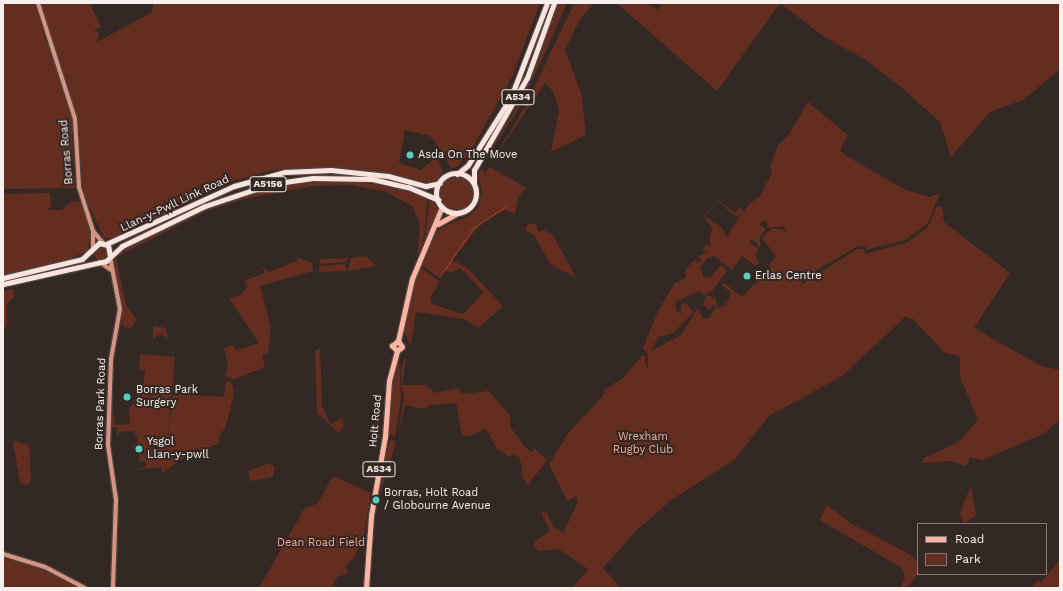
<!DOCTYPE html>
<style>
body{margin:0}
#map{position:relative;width:1063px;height:591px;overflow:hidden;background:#342825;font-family:"Work Sans",sans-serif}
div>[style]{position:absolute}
.green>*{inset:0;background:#632e20}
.round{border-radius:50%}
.stream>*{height:1px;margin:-0.5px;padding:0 0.5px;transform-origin:0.5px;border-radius:0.5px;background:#9e422b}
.roads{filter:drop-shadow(1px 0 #4f4441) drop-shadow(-1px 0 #4f4441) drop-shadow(0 1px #4f4441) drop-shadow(0 -1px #4f4441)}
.secondary>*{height:4px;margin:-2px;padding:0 2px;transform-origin:2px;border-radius:2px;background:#d79381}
.primary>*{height:4.5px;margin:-2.25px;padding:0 2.25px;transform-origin:2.25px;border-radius:2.25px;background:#fcb5a3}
.highway>*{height:5px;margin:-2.5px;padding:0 2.5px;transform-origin:2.5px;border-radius:2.5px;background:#f9e3dd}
.highway>.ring{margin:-2.5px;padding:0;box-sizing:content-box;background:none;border:5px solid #f9e3dd;border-radius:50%}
.dots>*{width:11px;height:11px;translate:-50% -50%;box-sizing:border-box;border:2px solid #342825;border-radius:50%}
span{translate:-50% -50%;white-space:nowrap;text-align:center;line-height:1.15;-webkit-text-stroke:4px #342825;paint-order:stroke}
.shield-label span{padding:1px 3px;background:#342825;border:1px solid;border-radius:3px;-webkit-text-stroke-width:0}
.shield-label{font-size:10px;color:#f7efec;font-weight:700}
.street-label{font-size:11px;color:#f7efec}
.poi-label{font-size:11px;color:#f7efec}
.left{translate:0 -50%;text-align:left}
.park-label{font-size:11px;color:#f7ab97}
.frame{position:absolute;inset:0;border:4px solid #f7efec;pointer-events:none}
.legend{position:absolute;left:917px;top:523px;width:130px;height:52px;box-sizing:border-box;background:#342825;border:1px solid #827875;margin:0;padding:5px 7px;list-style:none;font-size:12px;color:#f7efec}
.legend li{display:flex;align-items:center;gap:8px;height:20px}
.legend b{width:20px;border:1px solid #827875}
</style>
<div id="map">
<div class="green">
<i style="clip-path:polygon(3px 3px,36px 4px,45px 39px,63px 78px,72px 120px,73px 170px,76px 188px,3px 189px)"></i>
<i style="clip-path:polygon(40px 3px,90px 3px,101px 27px,94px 30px,99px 33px,97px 42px,151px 13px,154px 3px,540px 3px,513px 75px,472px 149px,457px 167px,450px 168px,446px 157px,430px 136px,405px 130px,399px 163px,421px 170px,437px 156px,443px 172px,435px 183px,344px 168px,274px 170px,232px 181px,118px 238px,104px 238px,84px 195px,78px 144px,80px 134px,69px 89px)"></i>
<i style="clip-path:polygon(558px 3px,567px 3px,545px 53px,517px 111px,478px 171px,516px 108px)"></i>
<i style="clip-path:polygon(574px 3px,594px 3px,580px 19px,565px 50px,581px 93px,586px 135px,551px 152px,559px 110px,553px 91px,545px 83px,492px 161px,526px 105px)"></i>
<i style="clip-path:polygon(617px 3px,645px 3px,658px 10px,661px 3px,778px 3px,781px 6px,777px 7px,717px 91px)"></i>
<i style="clip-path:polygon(780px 3px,1060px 3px,1060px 69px,1023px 100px,990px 112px,951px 157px,940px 122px,901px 87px,866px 60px,823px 36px)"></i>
<i style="clip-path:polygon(evenodd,808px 102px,848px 135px,840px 150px,845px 155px,904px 189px,929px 197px,940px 193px,928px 223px,905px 240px,866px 250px,866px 246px,856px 247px,807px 276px,799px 286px,857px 249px,864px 249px,865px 254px,908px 242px,927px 228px,937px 206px,942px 207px,944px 222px,1010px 273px,974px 328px,1041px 366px,1060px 370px,1060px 419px,1045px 433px,983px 460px,970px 457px,966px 466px,951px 461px,922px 463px,924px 458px,959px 442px,978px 420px,960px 377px,960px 356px,945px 353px,913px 319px,905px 317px,842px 376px,769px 416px,734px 460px,671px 500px,637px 530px,603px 568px,621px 588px,571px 588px,589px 570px,559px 549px,539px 551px,534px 547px,535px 541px,550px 531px,541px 512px,547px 513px,553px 526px,563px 533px,578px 502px,576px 496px,567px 501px,549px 464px,569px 432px,616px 382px,604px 394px,604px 390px,623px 378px,642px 356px,645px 356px,645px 364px,648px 369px,648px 354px,643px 348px,658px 311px,675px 283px,686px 278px,685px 270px,693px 261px,696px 260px,697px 264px,702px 259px,697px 257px,708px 252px,703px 251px,704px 247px,711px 245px,709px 238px,713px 229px,703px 216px,718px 200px,735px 213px,740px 207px,745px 212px,748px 205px,760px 196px,772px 173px,770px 168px,778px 145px,788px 136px,808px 102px,718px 201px,736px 217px,741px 214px,727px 237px,722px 228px,704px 216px,718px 201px,808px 102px,766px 220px,768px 228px,783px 226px,787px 231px,772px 228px,762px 238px,776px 256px,769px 265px,770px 269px,742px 297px,724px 283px,722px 285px,731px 293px,726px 305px,718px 308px,715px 298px,707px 295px,703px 304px,710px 310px,713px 304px,716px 307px,708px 319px,703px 318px,698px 308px,681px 335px,651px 351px,658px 337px,673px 333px,693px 313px,686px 303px,681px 305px,681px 312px,676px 311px,675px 302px,700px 291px,704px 295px,713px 290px,727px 271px,721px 265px,710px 278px,703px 276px,700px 267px,708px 258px,714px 256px,732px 270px,742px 256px,756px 266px,760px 262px,755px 256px,758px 249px,749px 242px,752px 239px,760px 248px,760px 237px,766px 229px,758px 224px,766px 220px)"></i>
<i style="clip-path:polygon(490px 167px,527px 188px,518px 197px,515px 214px,505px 210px,483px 221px,452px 260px,467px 268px,503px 306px,478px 328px,464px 319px,416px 312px,411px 345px,404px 332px,404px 322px,420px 267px,440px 282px,430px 298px,432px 304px,463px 314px,484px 292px,460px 268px,451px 273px,444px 270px,441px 279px,420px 264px,427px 246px,441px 228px,469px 216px,478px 207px,482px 191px,478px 175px,481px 169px,485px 173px)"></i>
<i style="clip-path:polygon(477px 174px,480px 192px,479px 202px,473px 210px,443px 224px,428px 244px,441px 225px,472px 209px,478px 196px)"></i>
<i class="round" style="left:440px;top:177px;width:34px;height:34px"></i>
<i style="clip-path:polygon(322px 180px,376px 184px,428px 197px,423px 244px,417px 256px,420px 224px,412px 206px,387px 192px,351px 185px,314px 186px,244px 199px,206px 211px,116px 257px,126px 305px,137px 320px,130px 329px,122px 325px,121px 297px,112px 258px,121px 248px,245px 193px)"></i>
<i style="clip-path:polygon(50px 193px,51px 207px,47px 210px,62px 210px,70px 202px,80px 201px,91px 231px,88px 251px,56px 265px,3px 276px,3px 194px)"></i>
<i style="clip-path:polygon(430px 198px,440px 211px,424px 243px)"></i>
<i style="clip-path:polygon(528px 224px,536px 224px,538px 232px,544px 230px,553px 235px,576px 277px,551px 265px,534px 235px,525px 230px)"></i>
<i class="round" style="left:94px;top:246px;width:14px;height:14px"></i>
<i style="clip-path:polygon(366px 256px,376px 266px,348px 271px,351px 258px)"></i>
<i style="clip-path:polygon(297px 257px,312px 263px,313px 271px,260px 286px,271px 327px,268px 353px,262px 355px,265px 367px,235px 379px,225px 376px,228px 365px,224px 348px,232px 345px,237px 350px,259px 343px,229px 298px,239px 296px,248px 287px,244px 281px,265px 273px,262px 267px,269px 272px,297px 261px)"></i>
<i style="clip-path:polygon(349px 258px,345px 262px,320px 264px,320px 259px)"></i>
<i style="clip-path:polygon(345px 264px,347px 271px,319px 272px,319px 266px)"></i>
<i style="clip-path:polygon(13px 289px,14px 298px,7px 303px,7px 327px,3px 327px,3px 291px)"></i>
<i style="clip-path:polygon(153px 326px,166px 328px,168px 338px,160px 334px,153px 339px)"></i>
<i style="clip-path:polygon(320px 348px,322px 407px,331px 424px,343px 418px,344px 426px,339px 433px,317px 413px,315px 351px)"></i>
<i style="clip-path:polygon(407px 352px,402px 385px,426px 385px,435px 393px,458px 388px,462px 394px,489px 391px,510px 416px,511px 428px,524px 446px,531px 452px,535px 449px,547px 460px,528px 485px,520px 474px,523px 470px,519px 457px,512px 454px,510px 457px,497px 449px,486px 428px,471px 436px,462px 435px,456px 403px,429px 405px,425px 409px,405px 405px,398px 436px,404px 397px,401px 383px,401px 370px)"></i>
<i style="clip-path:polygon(140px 354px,175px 357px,167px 453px,173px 394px,224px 397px,226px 381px,232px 383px,234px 396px,225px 428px,218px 438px,220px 443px,186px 456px,165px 471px,161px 472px,162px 467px,132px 470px,146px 467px,146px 461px,139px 461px,139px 454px,146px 454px,146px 457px,146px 454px,139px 449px,135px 453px,134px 445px,139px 443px,134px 431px,119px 432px,117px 436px,117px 428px,110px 427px,113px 408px,115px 425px,130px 424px,129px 408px,137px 400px,139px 387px,143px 386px,145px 370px,139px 370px)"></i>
<i style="clip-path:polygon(399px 358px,401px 398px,395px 437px,388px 433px,388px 404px,392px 377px)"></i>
<i style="clip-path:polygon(390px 440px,396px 441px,377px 505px,378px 484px)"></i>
<i style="clip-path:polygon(13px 441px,29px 445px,31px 481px,27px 485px,20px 483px)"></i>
<i style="clip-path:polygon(270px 463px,275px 468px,272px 477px,250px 481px,248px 471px)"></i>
<i style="clip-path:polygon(333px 476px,371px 493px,364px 536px,353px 559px,345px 566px,348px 572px,336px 578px,332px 588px,259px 588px,304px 509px,318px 503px)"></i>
<i style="clip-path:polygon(971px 486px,976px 515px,964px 524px,960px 512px)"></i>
<i style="clip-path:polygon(827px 505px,852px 524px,911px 555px,917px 562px,918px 574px,908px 586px,900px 588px,905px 578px,902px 568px,820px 520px)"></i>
<i style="clip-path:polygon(3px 558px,44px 570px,79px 588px,3px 588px)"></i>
<i style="clip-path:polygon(1060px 560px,1060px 588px,1031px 588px,1039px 580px,1041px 582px)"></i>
</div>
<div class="stream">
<i style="left:442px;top:273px;width:55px;rotate:-55.4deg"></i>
<i style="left:473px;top:228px;width:42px;rotate:-33.3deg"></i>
</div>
<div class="roads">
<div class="secondary">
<i style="left:38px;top:3px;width:122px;rotate:72.3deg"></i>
<i style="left:75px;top:119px;width:68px;rotate:86.6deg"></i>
<i style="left:79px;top:187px;width:46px;rotate:72.3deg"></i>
<i style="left:93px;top:231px;width:16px;rotate:50deg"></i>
<i style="left:93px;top:249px;width:16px;rotate:-90deg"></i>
<i style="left:110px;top:257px;width:53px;rotate:79.1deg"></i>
<i style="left:120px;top:309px;width:51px;rotate:100.2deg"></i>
<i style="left:111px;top:359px;width:86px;rotate:92deg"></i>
<i style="left:108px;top:445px;width:56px;rotate:81.7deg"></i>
<i style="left:116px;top:500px;width:88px;rotate:92deg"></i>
<i style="left:100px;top:262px;width:14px;rotate:36deg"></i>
<i style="left:3px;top:554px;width:44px;rotate:17.2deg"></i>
<i style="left:45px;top:567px;width:45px;rotate:27.7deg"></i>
</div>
<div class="primary">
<i style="left:438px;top:224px;width:23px;rotate:-29deg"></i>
<i style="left:398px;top:341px;width:64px;rotate:-77.3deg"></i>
<i style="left:412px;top:279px;width:78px;rotate:-67.4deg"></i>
<i style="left:397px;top:351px;width:7px;rotate:-135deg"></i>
<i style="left:392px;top:346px;width:8px;rotate:-40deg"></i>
<i style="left:397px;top:351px;width:6px;rotate:-39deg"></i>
<i style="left:402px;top:347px;width:7px;rotate:-124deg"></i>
<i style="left:366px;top:588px;width:72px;rotate:-86deg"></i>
<i style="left:371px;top:516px;width:80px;rotate:-80deg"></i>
<i style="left:385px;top:437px;width:56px;rotate:-85.9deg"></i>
<i style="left:389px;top:381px;width:31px;rotate:-75deg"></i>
</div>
<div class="highway">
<i class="ring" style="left:436px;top:173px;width:35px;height:35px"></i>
<i style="left:457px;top:174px;width:14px;rotate:-39deg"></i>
<i style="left:468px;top:165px;width:80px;rotate:-57.7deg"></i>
<i style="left:511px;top:97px;width:101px;rotate:-69deg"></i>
<i style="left:474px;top:184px;width:14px;rotate:-90deg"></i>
<i style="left:474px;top:170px;width:106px;rotate:-60.1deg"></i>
<i style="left:527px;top:78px;width:80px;rotate:-70.2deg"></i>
<i style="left:106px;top:244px;width:141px;rotate:-24.4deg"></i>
<i style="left:234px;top:186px;width:53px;rotate:-15.4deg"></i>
<i style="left:285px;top:172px;width:46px;rotate:-2.5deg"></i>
<i style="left:331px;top:170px;width:57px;rotate:6deg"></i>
<i style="left:388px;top:176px;width:39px;rotate:15deg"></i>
<i style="left:426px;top:186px;width:14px;rotate:-12deg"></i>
<i style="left:3px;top:278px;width:81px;rotate:-13.5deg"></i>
<i style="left:82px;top:259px;width:23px;rotate:-43deg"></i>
<i style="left:99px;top:243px;width:9px;rotate:13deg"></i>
<i style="left:108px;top:245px;width:11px;rotate:80deg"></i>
<i style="left:3px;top:284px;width:106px;rotate:-12.6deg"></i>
<i style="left:106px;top:261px;width:22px;rotate:-43deg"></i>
<i style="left:122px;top:246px;width:92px;rotate:-25.7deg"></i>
<i style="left:205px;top:206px;width:70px;rotate:-18.4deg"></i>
<i style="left:271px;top:184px;width:42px;rotate:-8.1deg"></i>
<i style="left:313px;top:178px;width:59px;rotate:1deg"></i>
<i style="left:372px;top:179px;width:37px;rotate:13deg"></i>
<i style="left:408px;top:187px;width:33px;rotate:23deg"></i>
</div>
</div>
<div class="dots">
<i style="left:410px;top:155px;background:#58cec1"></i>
<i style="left:747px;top:276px;background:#58cec1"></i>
<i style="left:127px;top:397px;background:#58cec1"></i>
<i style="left:139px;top:449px;background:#58cec1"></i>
<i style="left:376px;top:500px;background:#58cec1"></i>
</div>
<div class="shield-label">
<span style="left:518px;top:97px">A534</span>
<span style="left:268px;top:184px">A5156</span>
<span style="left:379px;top:469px">A534</span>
</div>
<div class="street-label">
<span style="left:67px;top:152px;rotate:-95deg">Borras Road</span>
<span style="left:175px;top:204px;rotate:-25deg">Llan-y-Pwll Link Road</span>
<span style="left:101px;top:404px;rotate:-88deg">Borras Park Road</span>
<span style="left:376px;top:421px;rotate:-85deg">Holt Road</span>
</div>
<div class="poi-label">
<span class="left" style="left:418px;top:155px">Asda On The Move</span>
<span class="left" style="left:755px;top:276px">Erlas Centre</span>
<span class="left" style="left:136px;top:397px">Borras Park<br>Surgery</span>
<span class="left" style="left:147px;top:449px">Ysgol<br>Llan-y-pwll</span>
<span class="left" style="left:384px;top:500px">Borras, Holt Road<br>/ Globourne Avenue</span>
</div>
<div class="park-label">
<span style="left:643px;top:444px">Wrexham<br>Rugby Club</span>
<span style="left:321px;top:543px">Dean Road Field</span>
</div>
<div class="frame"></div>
<ul class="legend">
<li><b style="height:5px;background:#fcb5a3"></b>Road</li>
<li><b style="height:11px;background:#632e20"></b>Park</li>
</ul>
</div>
